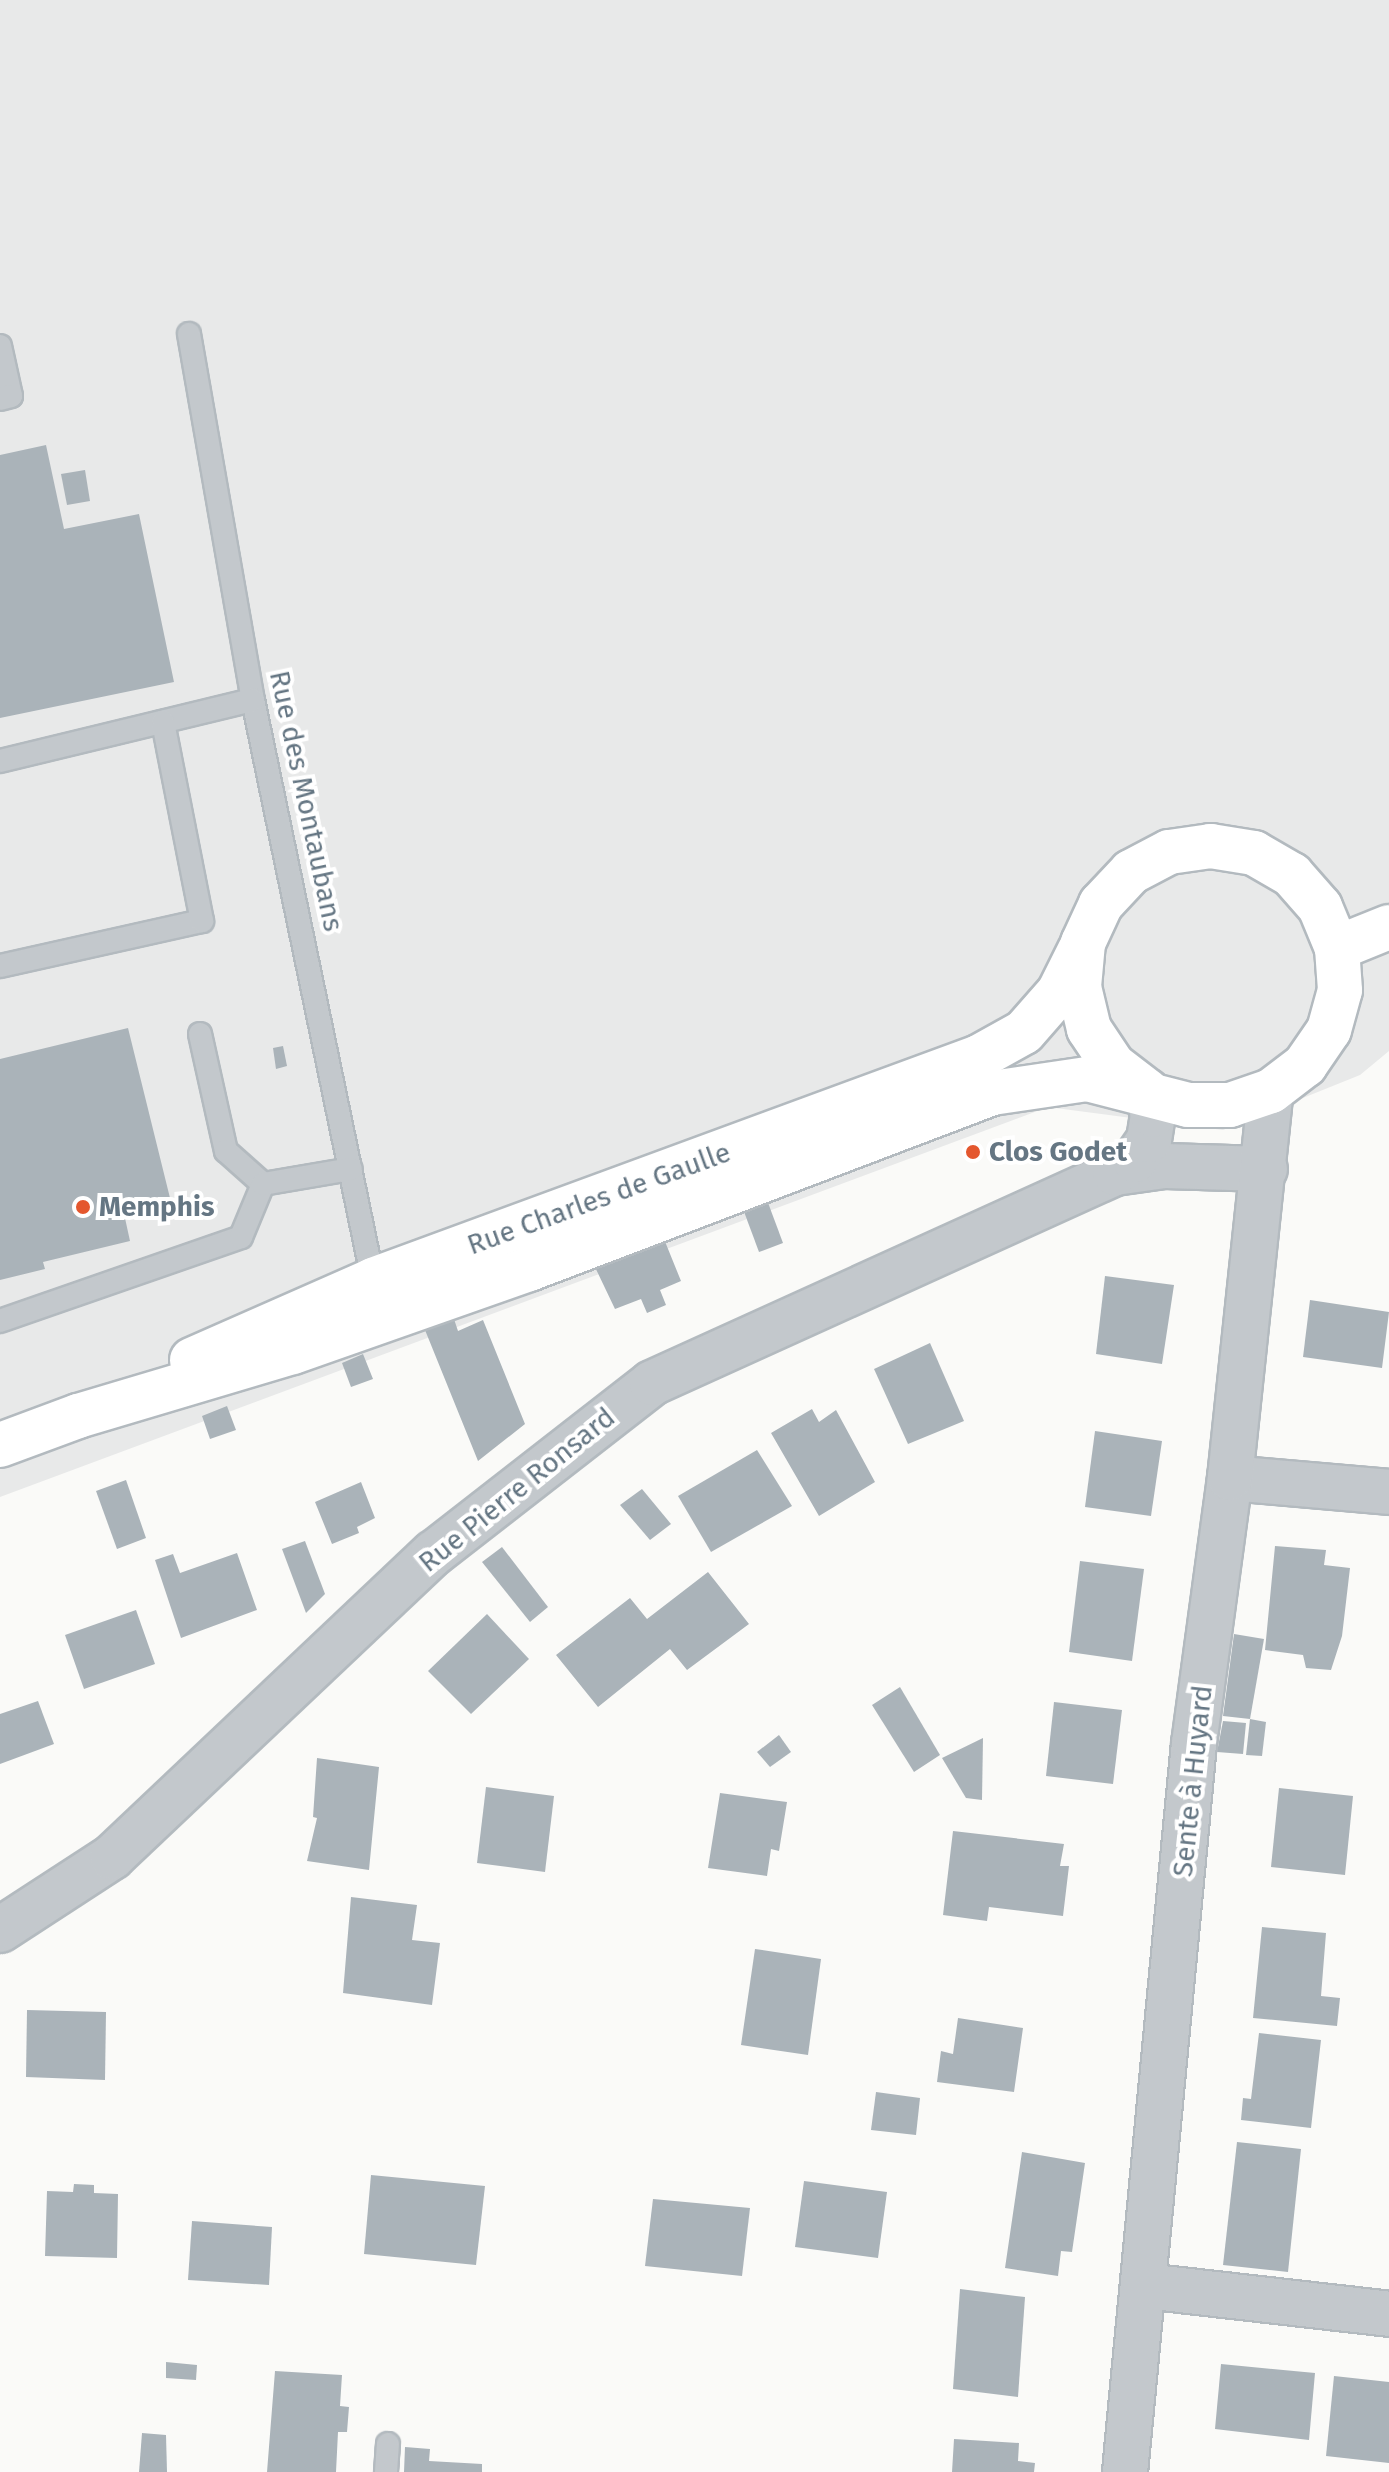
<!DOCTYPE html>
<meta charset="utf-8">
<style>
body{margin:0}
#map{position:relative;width:1389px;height:2472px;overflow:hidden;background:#fafaf8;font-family:"Fira Sans",sans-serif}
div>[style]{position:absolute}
.built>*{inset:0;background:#e8e9e9}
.building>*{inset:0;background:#aab3b9}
.roads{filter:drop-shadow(2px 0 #b3babf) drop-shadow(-2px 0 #b3babf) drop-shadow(0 2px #b3babf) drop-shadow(0 -2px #b3babf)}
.lane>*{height:22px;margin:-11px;padding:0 11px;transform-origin:11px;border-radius:11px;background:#c3c8cc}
.street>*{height:44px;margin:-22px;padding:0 22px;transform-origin:22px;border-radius:22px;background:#c3c8cc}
.secondary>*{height:44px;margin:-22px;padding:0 22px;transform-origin:22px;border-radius:22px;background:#fff}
.dots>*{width:22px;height:22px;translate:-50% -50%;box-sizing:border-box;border:4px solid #fff;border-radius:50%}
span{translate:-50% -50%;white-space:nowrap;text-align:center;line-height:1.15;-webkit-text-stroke:8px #fff;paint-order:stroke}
.street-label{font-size:28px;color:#657683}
.poi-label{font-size:28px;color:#657683;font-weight:700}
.left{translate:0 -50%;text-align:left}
</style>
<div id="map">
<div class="built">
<i style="clip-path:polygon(0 0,1389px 0,1389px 1051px,1360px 1075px,1223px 1130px,1048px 1107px,0 1497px)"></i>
</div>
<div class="building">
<i style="clip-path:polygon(46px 445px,64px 529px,139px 514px,174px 682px,0 718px,0 455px)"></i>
<i style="clip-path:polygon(85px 470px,90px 501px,67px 505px,61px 474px)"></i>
<i style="clip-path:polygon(128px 1028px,170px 1198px,123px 1209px,130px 1241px,43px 1262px,45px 1269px,0 1280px,0 1059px)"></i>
<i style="clip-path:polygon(283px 1046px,287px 1066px,276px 1069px,273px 1048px)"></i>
<i style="clip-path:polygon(767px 1200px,783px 1243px,759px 1252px,743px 1209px)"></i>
<i style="clip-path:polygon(664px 1239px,681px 1281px,660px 1290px,666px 1305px,647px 1313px,641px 1299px,615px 1309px,594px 1265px)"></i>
<i style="clip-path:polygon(1105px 1276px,1174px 1285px,1162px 1364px,1096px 1354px)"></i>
<i style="clip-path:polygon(1310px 1300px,1389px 1312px,1382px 1368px,1303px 1357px)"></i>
<i style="clip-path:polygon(454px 1319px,458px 1331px,483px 1320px,525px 1424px,478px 1461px,425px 1330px)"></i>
<i style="clip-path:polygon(930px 1343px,964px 1421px,908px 1444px,874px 1369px)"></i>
<i style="clip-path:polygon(363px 1354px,373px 1379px,351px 1387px,342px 1363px)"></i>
<i style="clip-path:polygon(227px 1406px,236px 1430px,210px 1439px,202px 1416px)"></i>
<i style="clip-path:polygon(812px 1409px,819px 1422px,836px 1410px,875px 1482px,819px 1516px,771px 1433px)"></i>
<i style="clip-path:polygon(1095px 1431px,1162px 1441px,1151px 1516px,1085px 1507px)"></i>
<i style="clip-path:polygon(757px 1450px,792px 1506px,711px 1552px,678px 1496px)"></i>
<i style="clip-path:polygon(126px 1480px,146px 1538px,117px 1549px,96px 1491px)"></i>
<i style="clip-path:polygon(361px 1482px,375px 1518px,357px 1527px,359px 1533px,332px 1544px,315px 1502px)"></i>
<i style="clip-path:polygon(642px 1489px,671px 1524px,650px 1540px,620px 1505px)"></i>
<i style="clip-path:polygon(305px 1541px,325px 1594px,306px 1613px,282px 1549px)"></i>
<i style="clip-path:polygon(1275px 1546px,1326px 1550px,1324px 1565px,1350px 1568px,1342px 1636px,1331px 1670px,1306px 1668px,1303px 1655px,1265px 1650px)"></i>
<i style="clip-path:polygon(502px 1547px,548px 1607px,530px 1622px,482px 1562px)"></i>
<i style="clip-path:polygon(237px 1553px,257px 1610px,181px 1638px,155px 1560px,173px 1554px,180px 1573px)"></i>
<i style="clip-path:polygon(1080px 1561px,1144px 1569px,1132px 1661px,1069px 1652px)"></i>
<i style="clip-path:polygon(708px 1572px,749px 1624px,687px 1670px,670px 1649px,598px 1707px,556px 1655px,630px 1598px,647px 1619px)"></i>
<i style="clip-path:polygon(136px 1610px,155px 1664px,84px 1689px,65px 1635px)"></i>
<i style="clip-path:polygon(487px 1614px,529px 1659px,471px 1714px,428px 1671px)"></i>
<i style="clip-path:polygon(1234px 1634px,1264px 1639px,1250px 1719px,1223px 1716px)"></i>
<i style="clip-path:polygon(900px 1687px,940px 1755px,914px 1772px,872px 1705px)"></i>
<i style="clip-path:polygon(38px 1701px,54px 1744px,0 1764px,0 1714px)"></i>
<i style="clip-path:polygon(1054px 1702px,1122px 1710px,1113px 1784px,1046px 1776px)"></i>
<i style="clip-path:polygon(1250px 1719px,1266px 1722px,1262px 1756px,1246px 1755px)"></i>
<i style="clip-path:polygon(1223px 1721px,1246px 1723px,1243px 1754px,1217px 1752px)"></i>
<i style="clip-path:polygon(779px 1735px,791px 1752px,770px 1767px,757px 1752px)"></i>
<i style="clip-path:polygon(983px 1738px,982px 1800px,966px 1798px,942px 1758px)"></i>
<i style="clip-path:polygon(317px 1758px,379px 1767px,369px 1870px,307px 1861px,317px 1818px,313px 1817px)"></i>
<i style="clip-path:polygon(486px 1787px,554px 1796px,545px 1872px,477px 1863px)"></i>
<i style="clip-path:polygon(1279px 1788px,1353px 1796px,1345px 1875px,1271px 1867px)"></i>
<i style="clip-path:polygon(720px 1793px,787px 1802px,779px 1851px,771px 1849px,767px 1876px,708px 1868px)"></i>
<i style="clip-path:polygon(953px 1831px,1064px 1844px,1060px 1866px,1069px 1866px,1063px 1916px,989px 1907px,987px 1921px,943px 1915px)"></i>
<i style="clip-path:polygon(351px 1897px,417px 1905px,412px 1940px,440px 1943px,432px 2005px,343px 1993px)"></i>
<i style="clip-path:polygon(1262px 1927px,1326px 1933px,1321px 1996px,1340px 1998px,1337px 2026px,1253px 2018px)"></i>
<i style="clip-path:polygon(755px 1949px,821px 1959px,808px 2055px,741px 2045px)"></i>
<i style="clip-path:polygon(27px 2010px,106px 2012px,105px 2080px,26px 2077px)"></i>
<i style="clip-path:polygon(958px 2018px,1023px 2028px,1014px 2092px,937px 2082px,941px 2051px,953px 2054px)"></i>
<i style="clip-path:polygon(1259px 2033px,1321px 2040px,1311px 2128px,1241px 2120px,1243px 2098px,1251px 2099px)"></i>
<i style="clip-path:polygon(876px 2092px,920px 2098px,916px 2135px,871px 2130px)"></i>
<i style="clip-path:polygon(1237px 2142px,1301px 2149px,1288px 2272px,1223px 2265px)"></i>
<i style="clip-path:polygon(1022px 2152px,1085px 2163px,1072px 2252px,1061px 2251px,1058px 2276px,1005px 2268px)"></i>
<i style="clip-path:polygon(371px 2175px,485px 2186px,476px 2265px,364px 2254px)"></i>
<i style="clip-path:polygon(804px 2181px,887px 2192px,878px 2258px,795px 2247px)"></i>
<i style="clip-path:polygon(74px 2184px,94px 2185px,94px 2193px,118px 2194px,117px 2258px,45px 2256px,47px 2191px,73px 2192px)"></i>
<i style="clip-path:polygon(653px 2199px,750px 2208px,742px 2276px,645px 2266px)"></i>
<i style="clip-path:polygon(192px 2221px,272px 2227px,269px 2285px,188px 2280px)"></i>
<i style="clip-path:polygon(960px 2289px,1025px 2297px,1018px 2397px,953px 2389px)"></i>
<i style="clip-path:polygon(166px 2362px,197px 2365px,196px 2380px,166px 2378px)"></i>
<i style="clip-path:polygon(1221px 2364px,1315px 2373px,1309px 2440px,1215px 2429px)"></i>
<i style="clip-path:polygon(275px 2371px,342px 2375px,340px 2406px,349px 2407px,347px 2432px,338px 2432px,336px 2472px,267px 2472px)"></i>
<i style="clip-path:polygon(1334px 2376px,1389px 2382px,1389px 2463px,1326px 2456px)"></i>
<i style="clip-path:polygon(142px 2433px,166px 2435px,167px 2472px,139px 2472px)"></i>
<i style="clip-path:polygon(954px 2439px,1019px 2443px,1018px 2461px,1035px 2463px,1034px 2472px,952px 2472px)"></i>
<i style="clip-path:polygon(405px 2447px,430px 2449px,429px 2461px,482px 2464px,482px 2472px,404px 2472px)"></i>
</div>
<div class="roads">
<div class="lane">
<i style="left:189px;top:334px;width:372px;rotate:80.1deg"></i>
<i style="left:253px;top:700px;width:592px;rotate:78.31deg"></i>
<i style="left:0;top:346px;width:51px;rotate:77.6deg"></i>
<i style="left:11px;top:396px;width:11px;rotate:165deg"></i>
<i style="left:0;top:761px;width:260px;rotate:-13.6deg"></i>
<i style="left:0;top:966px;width:207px;rotate:-12.6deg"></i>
<i style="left:202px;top:921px;width:203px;rotate:-101.1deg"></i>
<i style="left:200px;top:1034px;width:120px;rotate:77.5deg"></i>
<i style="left:226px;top:1151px;width:50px;rotate:41.7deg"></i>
<i style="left:0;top:1321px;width:255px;rotate:-19.2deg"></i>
<i style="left:241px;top:1237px;width:57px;rotate:-67.5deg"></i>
<i style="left:263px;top:1184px;width:89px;rotate:-9.7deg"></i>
<i style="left:386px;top:2472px;width:28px;rotate:-86deg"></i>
</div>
<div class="street">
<i style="left:1115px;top:1173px;width:50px;rotate:-8deg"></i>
<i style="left:1165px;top:1166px;width:100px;rotate:1.7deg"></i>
<i style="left:1230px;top:1478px;width:160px;rotate:5deg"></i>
<i style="left:0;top:1930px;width:134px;rotate:-33.1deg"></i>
<i style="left:112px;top:1857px;width:443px;rotate:-43.4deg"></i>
<i style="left:434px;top:1553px;width:276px;rotate:-37.9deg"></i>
<i style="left:652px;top:1383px;width:508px;rotate:-24.4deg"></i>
<i style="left:1115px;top:1173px;width:24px;rotate:-33deg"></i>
<i style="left:1135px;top:1160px;width:24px;rotate:-55deg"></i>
<i style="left:1149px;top:1140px;width:25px;rotate:-81deg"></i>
<i style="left:1153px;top:1115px;width:25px;rotate:-104deg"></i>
<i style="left:1145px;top:2286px;width:246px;rotate:6.5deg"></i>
<i style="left:1125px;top:2472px;width:731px;rotate:-84.59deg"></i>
<i style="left:1194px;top:1744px;width:268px;rotate:-82.3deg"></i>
<i style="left:1230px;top:1478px;width:389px;rotate:-84deg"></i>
</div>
<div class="secondary">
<i style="left:1337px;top:948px;width:56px;rotate:-22deg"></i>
<i style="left:192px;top:1360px;width:198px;rotate:-23.8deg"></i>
<i style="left:373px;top:1280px;width:646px;rotate:-20.2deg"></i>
<i style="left:979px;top:1057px;width:51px;rotate:-29.1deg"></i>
<i style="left:1024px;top:1032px;width:53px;rotate:-48.8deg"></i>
<i style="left:1059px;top:992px;width:47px;rotate:-63.4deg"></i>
<i style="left:0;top:1445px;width:83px;rotate:-20.4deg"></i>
<i style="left:78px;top:1416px;width:224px;rotate:-16.6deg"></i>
<i style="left:293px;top:1352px;width:250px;rotate:-19.4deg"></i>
<i style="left:529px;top:1269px;width:495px;rotate:-20.8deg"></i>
<i style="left:992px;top:1093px;width:96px;rotate:-8.4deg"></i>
<i style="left:1087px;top:1079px;width:104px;rotate:14.4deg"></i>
<i style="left:1188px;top:1105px;width:42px"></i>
<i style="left:1230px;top:1105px;width:43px;rotate:-18.9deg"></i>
<i style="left:1271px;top:1091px;width:43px;rotate:-37.4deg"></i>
<i style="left:1305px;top:1065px;width:42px;rotate:-55.6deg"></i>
<i style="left:1329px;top:1030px;width:41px;rotate:-74.6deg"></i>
<i style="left:1340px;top:990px;width:42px;rotate:-94.1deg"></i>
<i style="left:1337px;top:948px;width:44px;rotate:-112.5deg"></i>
<i style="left:1320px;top:907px;width:43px;rotate:-131.2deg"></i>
<i style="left:1292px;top:875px;width:44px;rotate:-149.9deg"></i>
<i style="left:1254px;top:853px;width:44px;rotate:-170.8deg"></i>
<i style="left:1211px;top:846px;width:42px;rotate:171.9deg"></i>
<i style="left:1169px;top:852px;width:43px;rotate:152.2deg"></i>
<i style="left:1131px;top:872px;width:44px;rotate:133.2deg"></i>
<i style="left:1101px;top:904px;width:43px;rotate:114.8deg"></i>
<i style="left:1083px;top:943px;width:44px;rotate:95.2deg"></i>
<i style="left:1079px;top:987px;width:43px;rotate:76.6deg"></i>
<i style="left:1089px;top:1029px;width:43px;rotate:56.3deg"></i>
<i style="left:1113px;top:1065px;width:43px;rotate:37.4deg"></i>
</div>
</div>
<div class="dots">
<i style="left:973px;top:1152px;background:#e4572e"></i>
<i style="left:83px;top:1207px;background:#e4572e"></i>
</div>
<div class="street-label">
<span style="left:306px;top:801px;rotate:78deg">Rue des Montaubans</span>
<span style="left:599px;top:1199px;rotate:-20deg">Rue Charles de Gaulle</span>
<span style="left:517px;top:1490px;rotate:-39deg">Rue Pierre Ronsard</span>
<span style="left:1193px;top:1781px;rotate:-84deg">Sente à Huyard</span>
</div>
<div class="poi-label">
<span class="left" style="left:989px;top:1152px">Clos Godet</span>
<span class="left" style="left:99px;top:1207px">Memphis</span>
</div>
</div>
